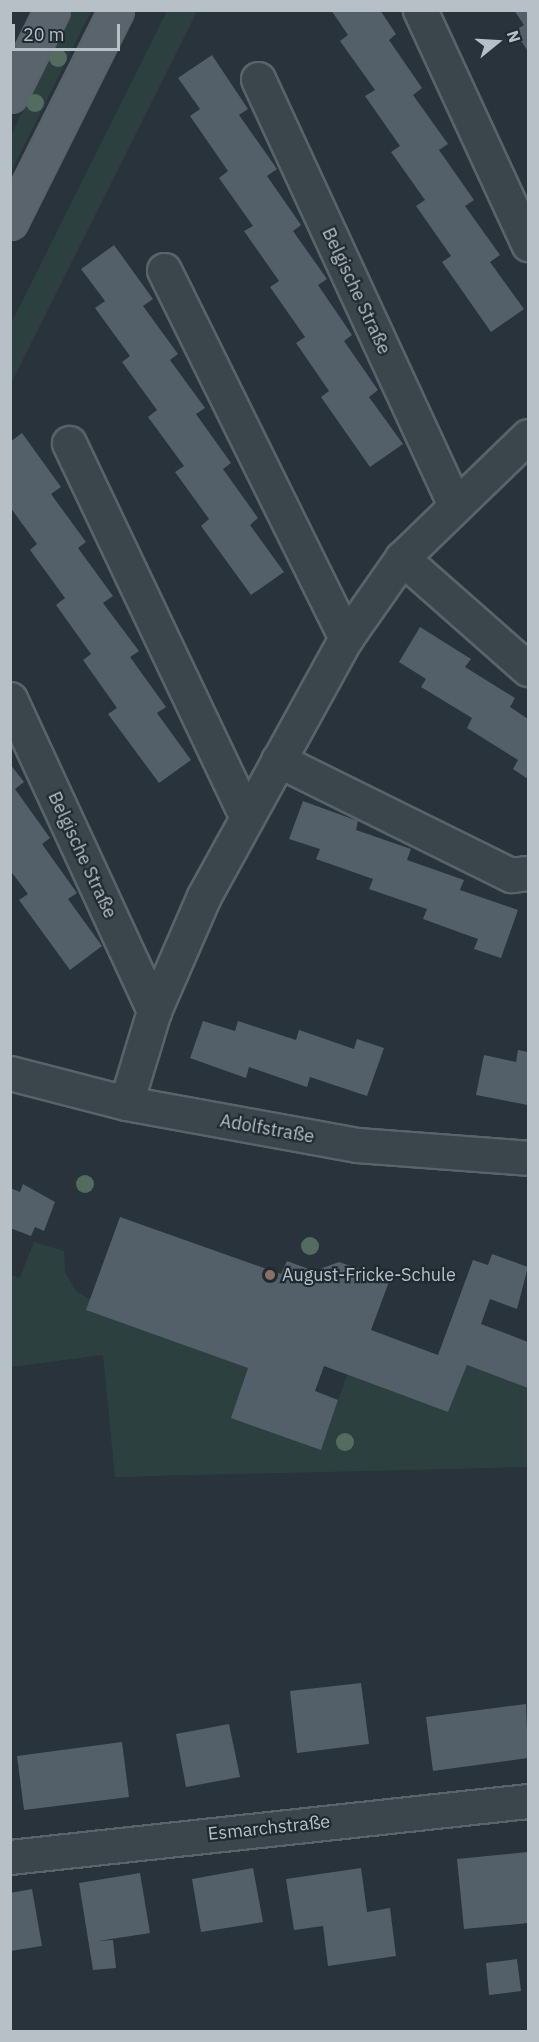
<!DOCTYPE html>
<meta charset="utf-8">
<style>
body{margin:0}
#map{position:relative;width:539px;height:2042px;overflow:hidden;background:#28333c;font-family:"IBM Plex Sans",sans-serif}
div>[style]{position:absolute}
.green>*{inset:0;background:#2c413f}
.building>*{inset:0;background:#536069}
.roads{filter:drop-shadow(2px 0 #59636a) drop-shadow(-2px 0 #59636a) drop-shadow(0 2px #59636a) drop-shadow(0 -2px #59636a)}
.minor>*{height:33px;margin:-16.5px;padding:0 16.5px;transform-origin:16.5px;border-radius:16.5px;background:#3b454c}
.major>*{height:33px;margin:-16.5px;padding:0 16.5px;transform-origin:16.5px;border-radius:16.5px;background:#59646c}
.trees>*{width:18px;height:18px;margin:-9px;border-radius:50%;background:#546c5f}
.dots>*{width:16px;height:16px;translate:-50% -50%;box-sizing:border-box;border:3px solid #202a31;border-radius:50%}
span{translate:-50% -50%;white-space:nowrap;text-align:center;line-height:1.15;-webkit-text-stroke:4.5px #202a31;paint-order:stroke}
.street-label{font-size:18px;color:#b7c0c7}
.poi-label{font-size:18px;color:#b7c0c7}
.left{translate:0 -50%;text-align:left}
.frame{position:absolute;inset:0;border:12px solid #b7c0c7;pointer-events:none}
.north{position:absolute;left:467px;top:12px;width:60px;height:60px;-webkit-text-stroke:4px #202a31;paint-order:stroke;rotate:72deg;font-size:16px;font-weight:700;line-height:24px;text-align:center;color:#b7c0c7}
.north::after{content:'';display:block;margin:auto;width:21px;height:27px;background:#b7c0c7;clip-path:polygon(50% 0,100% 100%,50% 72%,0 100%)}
.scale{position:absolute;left:12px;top:24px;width:108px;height:27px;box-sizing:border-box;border:3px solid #b7c0c7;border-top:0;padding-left:8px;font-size:18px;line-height:21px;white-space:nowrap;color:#b7c0c7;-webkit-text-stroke:4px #202a31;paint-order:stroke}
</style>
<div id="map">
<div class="green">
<i style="clip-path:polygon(72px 11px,91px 11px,11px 172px,11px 135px)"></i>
<i style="clip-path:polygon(167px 11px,197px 11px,11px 383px,11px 324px)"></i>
<i style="clip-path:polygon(34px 1242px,64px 1251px,65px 1272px,76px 1291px,91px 1300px,87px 1310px,248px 1368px,232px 1418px,321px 1449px,347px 1375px,448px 1412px,467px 1365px,528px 1388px,528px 1467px,115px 1477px,103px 1355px,11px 1367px,11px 1275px,20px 1278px)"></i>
</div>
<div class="building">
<i style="clip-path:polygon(331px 10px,380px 10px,396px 34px,389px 40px,422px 88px,413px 95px,448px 144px,439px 150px,474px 200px,465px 206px,500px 255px,490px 262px,524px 309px,491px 332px,442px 262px,451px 256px,416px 206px,425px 200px,391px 152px,400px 146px,365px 96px,375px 90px,340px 41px,348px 35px)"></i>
<i style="clip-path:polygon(514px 10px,528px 10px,528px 51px,514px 31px,524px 25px)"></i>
<i style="clip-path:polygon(212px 55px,248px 109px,239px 115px,277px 169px,267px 176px,301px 225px,293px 231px,327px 279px,318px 285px,352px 335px,344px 341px,378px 390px,369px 397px,403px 444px,370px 467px,321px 397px,329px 391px,296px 343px,305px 337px,270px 287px,279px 281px,244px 231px,253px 226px,219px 178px,228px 171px,190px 116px,200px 109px,178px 78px)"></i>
<i style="clip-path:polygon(114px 245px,153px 299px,143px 306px,178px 354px,170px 360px,205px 408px,196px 414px,231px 463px,223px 469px,258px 518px,250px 525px,284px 572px,251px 595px,201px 526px,209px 519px,175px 472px,184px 466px,148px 417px,157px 410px,122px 362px,130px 356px,95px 308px,105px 301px,81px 269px)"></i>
<i style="clip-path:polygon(22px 433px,61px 487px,51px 494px,86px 542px,78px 548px,113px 596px,103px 603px,139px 651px,130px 657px,166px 707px,157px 713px,191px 760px,159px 783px,108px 714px,117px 708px,83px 660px,91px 654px,56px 605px,65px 598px,30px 550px,37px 544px,10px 507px,10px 442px)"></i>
<i style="clip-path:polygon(420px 627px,471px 659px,465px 667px,515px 698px,510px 707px,528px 719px,528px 779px,513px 769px,518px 760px,467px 728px,472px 718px,421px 687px,426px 679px,399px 662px)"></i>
<i style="clip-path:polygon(10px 764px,24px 782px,15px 789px,50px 838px,42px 844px,77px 893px,68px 899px,102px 946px,70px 970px,19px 900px,28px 894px,10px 870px)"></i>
<i style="clip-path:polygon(303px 801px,358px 821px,356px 830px,411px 849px,407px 860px,464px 880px,460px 890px,518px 910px,501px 958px,474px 949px,478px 939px,423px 919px,427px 909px,369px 889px,373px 879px,316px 859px,320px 849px,289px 839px)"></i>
<i style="clip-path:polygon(203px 1021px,235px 1031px,238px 1021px,296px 1040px,299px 1030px,354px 1049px,357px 1039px,384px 1048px,367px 1096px,310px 1077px,307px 1087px,249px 1067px,246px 1078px,190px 1058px)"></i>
<i style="clip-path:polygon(518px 1050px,528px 1052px,528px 1105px,476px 1095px,484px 1055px,516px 1062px)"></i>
<i style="clip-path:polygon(23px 1184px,55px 1202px,44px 1231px,35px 1227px,31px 1236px,10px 1228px,10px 1188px,20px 1192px)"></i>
<i style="clip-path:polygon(120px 1217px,281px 1274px,287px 1261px,314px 1271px,339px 1262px,390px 1279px,371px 1330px,438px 1355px,473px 1260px,488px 1265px,492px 1254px,528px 1267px,517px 1309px,490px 1299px,481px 1324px,528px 1342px,528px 1388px,467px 1365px,448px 1412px,324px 1366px,315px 1391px,338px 1400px,321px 1450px,231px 1418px,248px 1368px,86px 1310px)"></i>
<i style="clip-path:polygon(361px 1683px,369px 1744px,297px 1753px,290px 1691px)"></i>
<i style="clip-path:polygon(526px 1704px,528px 1758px,433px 1771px,426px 1717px)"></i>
<i style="clip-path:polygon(229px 1724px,240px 1777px,186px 1787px,176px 1734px)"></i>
<i style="clip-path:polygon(122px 1742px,129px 1797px,24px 1810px,17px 1756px)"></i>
<i style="clip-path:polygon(528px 1852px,528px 1923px,464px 1929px,457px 1859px)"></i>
<i style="clip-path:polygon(253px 1868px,263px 1922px,201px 1932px,192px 1879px)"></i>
<i style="clip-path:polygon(361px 1868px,367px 1912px,390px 1908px,396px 1956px,328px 1966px,323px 1926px,294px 1930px,286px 1879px)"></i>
<i style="clip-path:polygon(140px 1873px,150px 1933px,98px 1941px,113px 1940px,116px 1968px,93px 1970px,79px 1883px)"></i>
<i style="clip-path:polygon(32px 1889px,42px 1946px,10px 1951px,10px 1893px)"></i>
<i style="clip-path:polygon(517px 1959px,521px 1991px,489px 1995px,486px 1963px)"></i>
</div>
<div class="roads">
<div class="minor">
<i style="left:420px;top:10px;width:258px;rotate:65.2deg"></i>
<i style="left:258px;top:79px;width:467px;rotate:65.2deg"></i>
<i style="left:164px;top:270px;width:411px;rotate:63.7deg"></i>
<i style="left:69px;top:443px;width:411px;rotate:64.6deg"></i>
<i style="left:402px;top:558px;width:168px;rotate:41.4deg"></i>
<i style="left:10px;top:699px;width:344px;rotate:65.2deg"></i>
<i style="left:278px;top:760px;width:260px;rotate:26.3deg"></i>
<i style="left:511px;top:875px;width:17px;rotate:-7deg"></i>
<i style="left:10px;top:1073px;width:120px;rotate:14.5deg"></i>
<i style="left:126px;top:1103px;width:235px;rotate:10.3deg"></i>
<i style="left:357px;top:1145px;width:171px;rotate:4.3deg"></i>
<i style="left:126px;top:1103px;width:96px;rotate:-73.1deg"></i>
<i style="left:154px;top:1011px;width:125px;rotate:-66.5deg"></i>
<i style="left:204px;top:896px;width:294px;rotate:-61.2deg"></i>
<i style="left:346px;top:638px;width:98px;rotate:-55deg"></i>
<i style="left:402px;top:558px;width:175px;rotate:-44.1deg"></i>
<i style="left:10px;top:1857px;width:521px;rotate:-6.17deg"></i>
</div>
<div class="major">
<i style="left:10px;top:95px;width:95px;rotate:-63.7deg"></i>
<i style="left:10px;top:222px;width:237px;rotate:-63.4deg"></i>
</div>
</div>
<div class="trees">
<i style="left:58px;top:58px"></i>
<i style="left:35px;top:103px"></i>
<i style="left:85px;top:1184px"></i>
<i style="left:310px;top:1246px"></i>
<i style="left:345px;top:1442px"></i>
</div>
<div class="dots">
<i style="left:270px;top:1275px;background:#8d6e63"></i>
</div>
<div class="street-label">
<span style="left:356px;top:291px;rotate:65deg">Belgische Straße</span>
<span style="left:82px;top:855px;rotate:65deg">Belgische Straße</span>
<span style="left:267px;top:1129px;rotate:10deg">Adolfstraße</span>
<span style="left:269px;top:1828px;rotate:-6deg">Esmarchstraße</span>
</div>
<div class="poi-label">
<span class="left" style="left:282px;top:1275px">August-Fricke-Schule</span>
</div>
<div class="frame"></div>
<div class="north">N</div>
<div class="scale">20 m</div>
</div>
